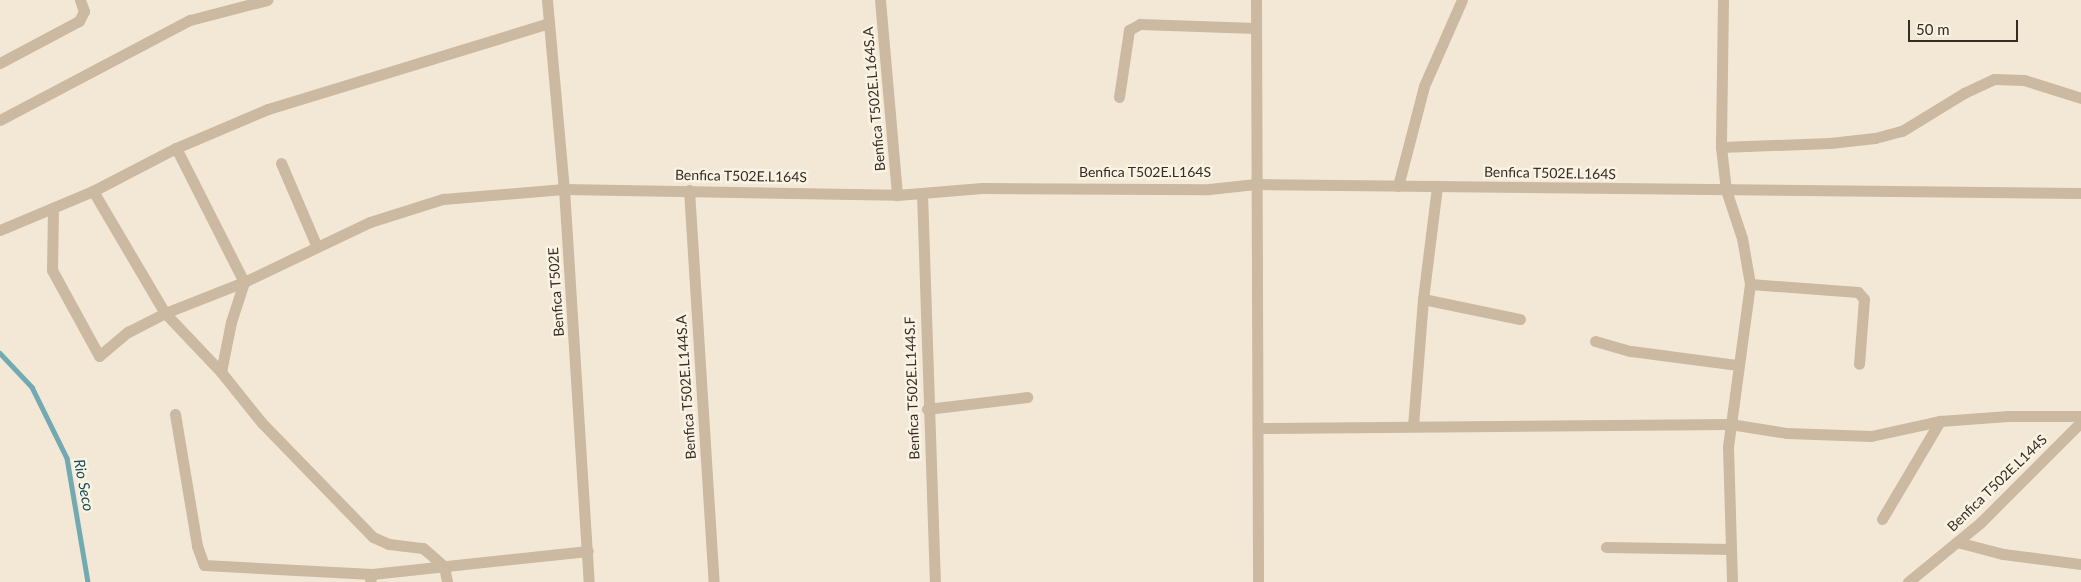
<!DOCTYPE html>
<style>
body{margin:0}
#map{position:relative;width:2081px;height:582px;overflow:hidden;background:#f3e8d6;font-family:Lato,sans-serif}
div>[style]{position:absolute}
.stream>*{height:4.5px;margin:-2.25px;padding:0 2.25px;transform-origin:2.25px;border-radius:2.25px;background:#73a9b2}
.street>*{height:11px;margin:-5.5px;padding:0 5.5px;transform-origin:5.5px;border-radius:5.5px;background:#cbb9a1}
span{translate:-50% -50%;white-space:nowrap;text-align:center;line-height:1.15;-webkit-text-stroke:5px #faf2e2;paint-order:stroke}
.street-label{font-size:14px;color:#352c25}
.water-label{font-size:15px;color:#174e59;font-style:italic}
.scale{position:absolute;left:1908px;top:20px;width:110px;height:22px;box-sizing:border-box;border:2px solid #352c25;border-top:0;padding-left:6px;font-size:15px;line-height:18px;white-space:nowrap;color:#352c25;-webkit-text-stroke:4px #faf2e2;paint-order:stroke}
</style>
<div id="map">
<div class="stream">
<i style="left:0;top:353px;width:47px;rotate:46.7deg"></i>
<i style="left:32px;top:387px;width:79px;rotate:63.8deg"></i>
<i style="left:67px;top:458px;width:126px;rotate:80.4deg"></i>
</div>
<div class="street">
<i style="left:547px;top:0;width:190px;rotate:84.9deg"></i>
<i style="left:564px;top:189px;width:394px;rotate:86.4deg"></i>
<i style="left:880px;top:0;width:196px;rotate:85deg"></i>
<i style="left:1256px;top:0;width:582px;rotate:89.8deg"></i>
<i style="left:1723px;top:0;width:147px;rotate:90.8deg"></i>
<i style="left:1721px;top:147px;width:43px;rotate:83.4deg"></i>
<i style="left:1726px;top:190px;width:51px;rotate:71.6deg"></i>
<i style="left:1742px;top:238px;width:47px;rotate:80.1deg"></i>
<i style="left:1750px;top:284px;width:164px;rotate:97.7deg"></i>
<i style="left:1728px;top:447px;width:135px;rotate:88.3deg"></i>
<i style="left:0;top:63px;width:89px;rotate:-28deg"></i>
<i style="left:79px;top:21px;width:11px;rotate:-63deg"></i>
<i style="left:84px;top:11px;width:12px;rotate:-110deg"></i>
<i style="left:1119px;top:97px;width:68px;rotate:-81.5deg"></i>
<i style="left:1129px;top:30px;width:13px;rotate:-29deg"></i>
<i style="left:1140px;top:24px;width:116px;rotate:2deg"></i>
<i style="left:0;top:120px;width:215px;rotate:-27.8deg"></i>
<i style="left:190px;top:20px;width:80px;rotate:-14.6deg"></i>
<i style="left:1721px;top:147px;width:109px;rotate:-2.1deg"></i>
<i style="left:1830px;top:143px;width:45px;rotate:-6.3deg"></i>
<i style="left:1875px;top:138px;width:28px;rotate:-15deg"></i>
<i style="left:1902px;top:131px;width:73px;rotate:-31.5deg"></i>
<i style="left:1964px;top:93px;width:33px;rotate:-25deg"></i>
<i style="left:1994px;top:79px;width:30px;rotate:2deg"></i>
<i style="left:2024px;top:80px;width:60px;rotate:17.5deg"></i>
<i style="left:176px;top:148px;width:150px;rotate:63.1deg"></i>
<i style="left:244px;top:282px;width:42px;rotate:108deg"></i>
<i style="left:231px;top:322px;width:51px;rotate:101.3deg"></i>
<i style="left:281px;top:163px;width:91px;rotate:66.8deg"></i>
<i style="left:1398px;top:186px;width:103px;rotate:-75.4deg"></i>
<i style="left:1424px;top:86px;width:94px;rotate:-66.2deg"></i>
<i style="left:689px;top:190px;width:393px;rotate:86.4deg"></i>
<i style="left:93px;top:191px;width:142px;rotate:59.5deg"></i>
<i style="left:165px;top:313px;width:81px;rotate:46.5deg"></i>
<i style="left:221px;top:372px;width:65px;rotate:51.2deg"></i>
<i style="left:262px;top:423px;width:159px;rotate:45.8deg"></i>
<i style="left:373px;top:537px;width:17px;rotate:24deg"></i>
<i style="left:389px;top:544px;width:34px;rotate:7deg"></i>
<i style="left:423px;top:548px;width:28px;rotate:41deg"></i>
<i style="left:444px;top:566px;width:16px;rotate:79deg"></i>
<i style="left:922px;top:193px;width:389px;rotate:88.1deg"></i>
<i style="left:53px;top:208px;width:62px;rotate:90.9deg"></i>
<i style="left:52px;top:270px;width:98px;rotate:61.3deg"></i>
<i style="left:99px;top:356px;width:38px;rotate:-40deg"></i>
<i style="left:128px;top:332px;width:42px;rotate:-27.2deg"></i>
<i style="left:165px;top:313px;width:85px;rotate:-21.4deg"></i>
<i style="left:244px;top:282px;width:140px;rotate:-25.5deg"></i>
<i style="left:370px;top:222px;width:77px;rotate:-17.5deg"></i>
<i style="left:443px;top:199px;width:121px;rotate:-4.7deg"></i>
<i style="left:564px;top:189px;width:333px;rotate:1deg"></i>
<i style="left:897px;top:195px;width:85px;rotate:-4.7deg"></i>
<i style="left:982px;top:188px;width:227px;rotate:0.3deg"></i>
<i style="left:1209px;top:189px;width:47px;rotate:-6.1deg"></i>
<i style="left:1256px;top:184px;width:825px;rotate:0.63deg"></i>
<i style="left:0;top:230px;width:101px;rotate:-22.8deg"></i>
<i style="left:93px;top:191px;width:93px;rotate:-27.4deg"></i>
<i style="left:176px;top:148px;width:100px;rotate:-23deg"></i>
<i style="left:268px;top:109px;width:294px;rotate:-17deg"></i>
<i style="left:1750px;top:284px;width:108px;rotate:4.2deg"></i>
<i style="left:1858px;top:292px;width:9px;rotate:49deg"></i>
<i style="left:1864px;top:299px;width:65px;rotate:94.4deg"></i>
<i style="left:1423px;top:299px;width:114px;rotate:-82.9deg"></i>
<i style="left:1595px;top:341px;width:37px;rotate:16deg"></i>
<i style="left:1631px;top:351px;width:108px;rotate:7.5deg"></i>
<i style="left:927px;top:409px;width:101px;rotate:-6.8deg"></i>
<i style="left:175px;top:414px;width:134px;rotate:80.5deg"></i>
<i style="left:197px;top:546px;width:20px;rotate:70deg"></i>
<i style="left:204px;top:565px;width:168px;rotate:3.1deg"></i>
<i style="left:1413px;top:426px;width:127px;rotate:-85.5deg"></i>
<i style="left:1423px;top:299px;width:99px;rotate:11.7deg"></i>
<i style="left:1259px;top:428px;width:471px;rotate:-0.5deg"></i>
<i style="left:1730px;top:424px;width:58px;rotate:9deg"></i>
<i style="left:1787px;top:433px;width:84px;rotate:2deg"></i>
<i style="left:1871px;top:436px;width:71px;rotate:-12.3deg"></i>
<i style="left:1882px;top:519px;width:114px;rotate:-59.4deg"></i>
<i style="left:1940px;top:421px;width:68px;rotate:-4.2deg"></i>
<i style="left:2008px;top:416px;width:73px"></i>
<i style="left:1957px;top:542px;width:48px;rotate:14.6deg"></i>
<i style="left:2003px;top:554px;width:79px;rotate:7.3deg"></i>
<i style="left:1606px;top:547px;width:125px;rotate:0.9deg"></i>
<i style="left:370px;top:582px;width:8px;rotate:-76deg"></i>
<i style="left:372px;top:574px;width:217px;rotate:-6.1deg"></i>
<i style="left:1908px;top:582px;width:93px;rotate:-39.3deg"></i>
<i style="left:1980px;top:523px;width:143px;rotate:-45deg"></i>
</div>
<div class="street-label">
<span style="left:874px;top:99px;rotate:-95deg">Benfica T502E.L164S.A</span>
<span style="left:1145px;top:172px">Benfica T502E.L164S</span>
<span style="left:1550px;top:173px;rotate:1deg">Benfica T502E.L164S</span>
<span style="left:741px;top:176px;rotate:1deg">Benfica T502E.L164S</span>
<span style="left:556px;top:292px;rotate:-94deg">Benfica T502E</span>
<span style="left:686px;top:387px;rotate:-94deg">Benfica T502E.L144S.A</span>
<span style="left:912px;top:388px;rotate:-92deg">Benfica T502E.L144S.F</span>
<span style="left:1997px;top:483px;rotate:-44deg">Benfica T502E.L144S</span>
</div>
<div class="water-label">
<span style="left:84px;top:485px;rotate:79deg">Rio Seco</span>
</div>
<div class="scale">50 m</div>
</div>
